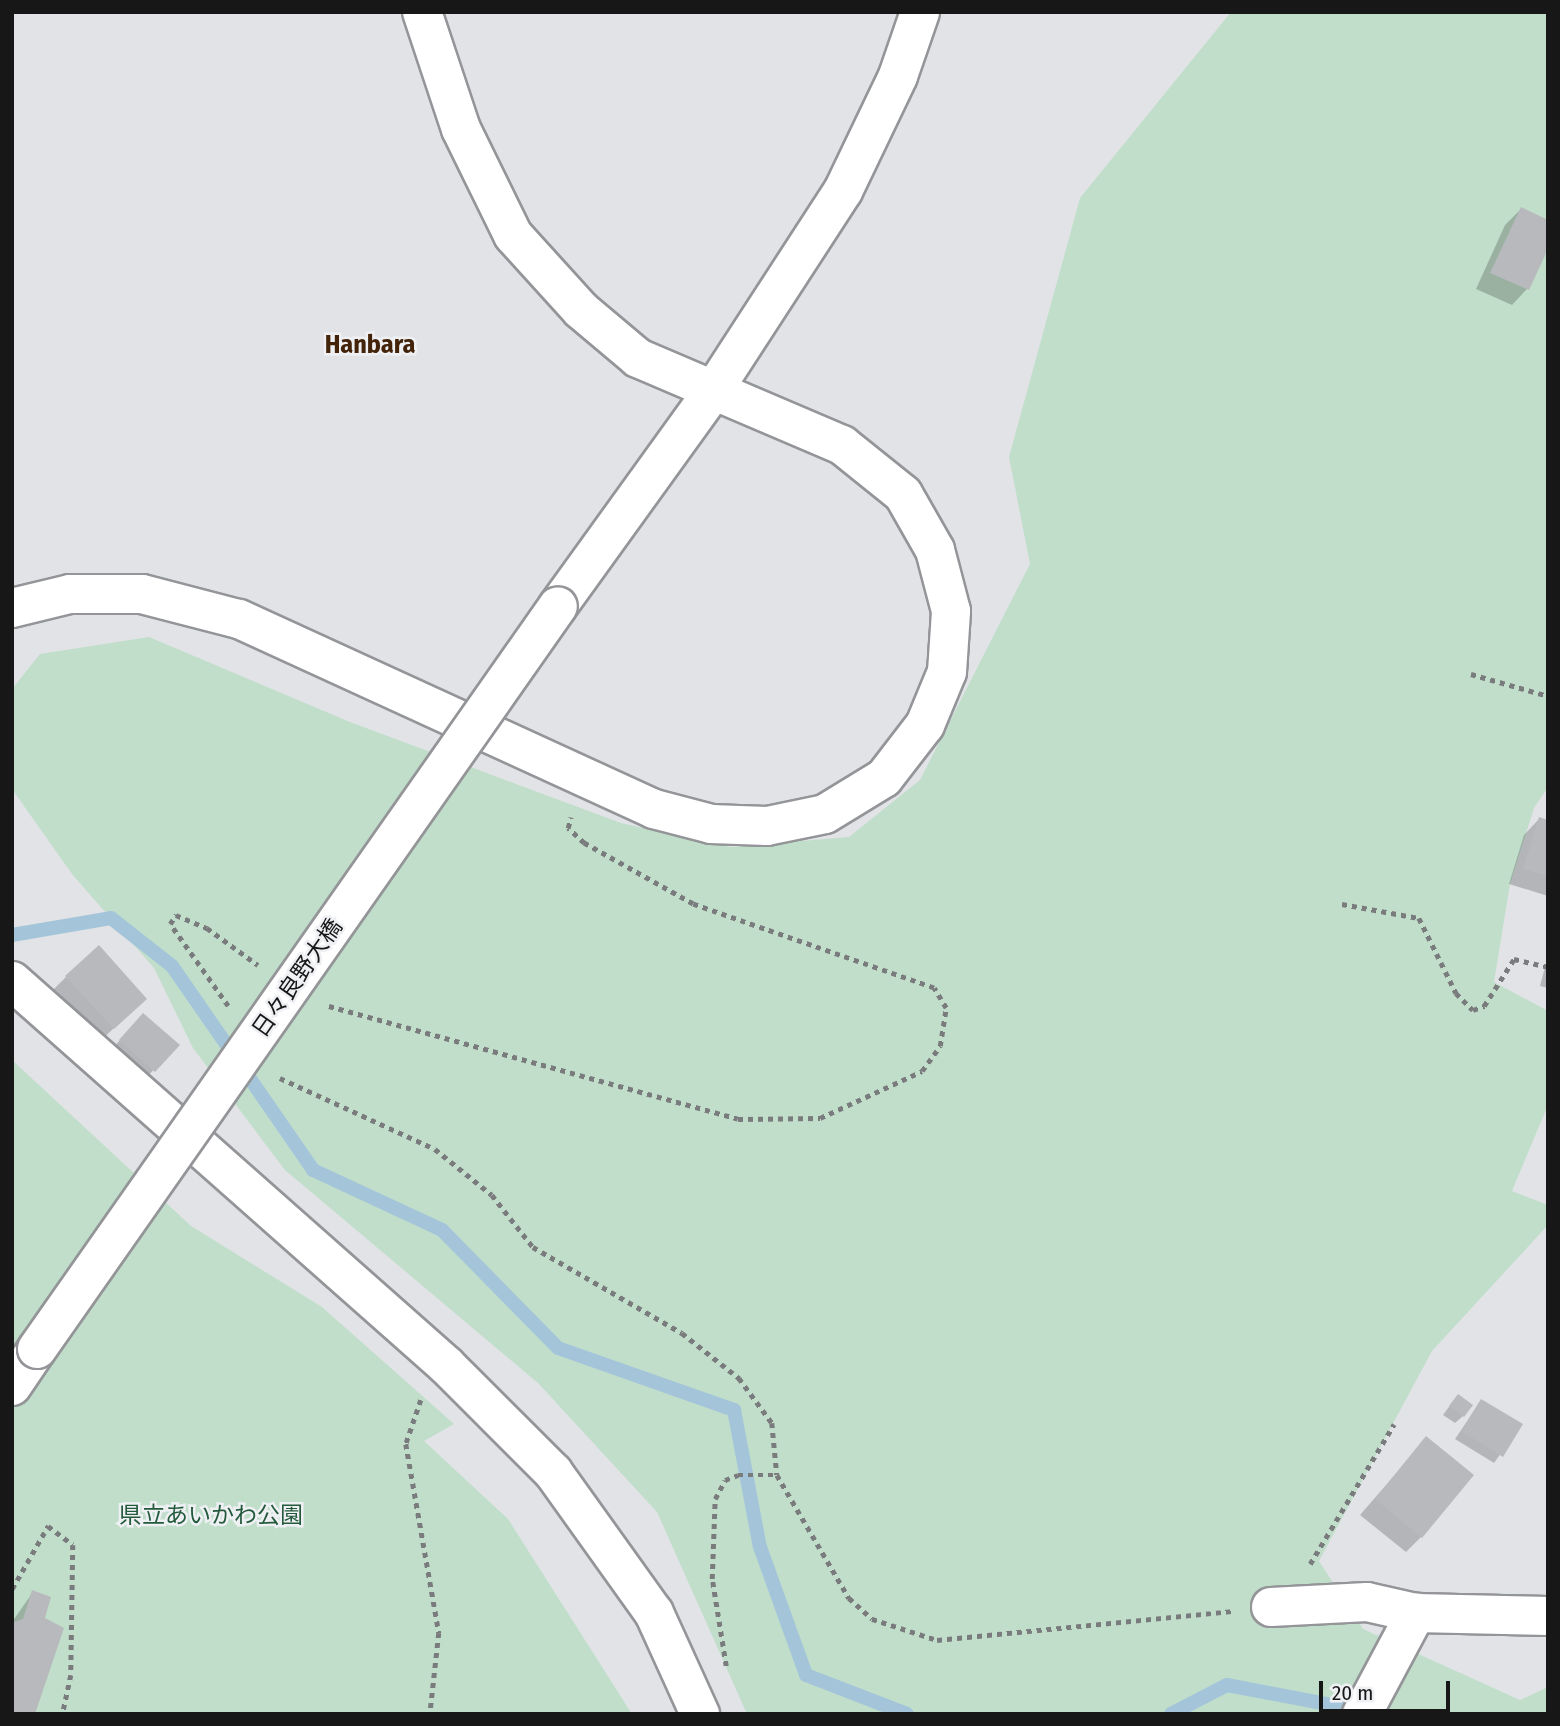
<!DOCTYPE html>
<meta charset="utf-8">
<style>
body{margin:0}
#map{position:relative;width:1560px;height:1726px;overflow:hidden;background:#e1e3e6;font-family:"Fira Sans Condensed","Noto Sans JP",sans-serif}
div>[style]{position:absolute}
.green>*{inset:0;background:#c1decb}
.shadow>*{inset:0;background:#0003}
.stream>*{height:14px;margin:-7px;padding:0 7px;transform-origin:7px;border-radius:7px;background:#a4c5d9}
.building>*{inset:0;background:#b7b9bc}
.path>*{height:4.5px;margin-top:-2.25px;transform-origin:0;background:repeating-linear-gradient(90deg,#7a7b7d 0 5px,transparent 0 10px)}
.roads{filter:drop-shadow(2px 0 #949598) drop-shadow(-2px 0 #949598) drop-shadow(0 2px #949598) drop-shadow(0 -2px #949598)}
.minor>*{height:38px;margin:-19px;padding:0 19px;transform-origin:19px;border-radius:19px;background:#fff}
.bridges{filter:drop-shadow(2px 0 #949598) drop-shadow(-2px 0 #949598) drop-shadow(0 2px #949598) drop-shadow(0 -2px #949598)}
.minor-bridge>*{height:38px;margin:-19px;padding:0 19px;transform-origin:19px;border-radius:19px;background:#fff}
span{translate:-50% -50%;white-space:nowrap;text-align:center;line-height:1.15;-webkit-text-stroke:5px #eff0f3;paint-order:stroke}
.street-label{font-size:23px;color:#171718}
.park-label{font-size:23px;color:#235a3c}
.quarter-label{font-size:26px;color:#43240b;font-weight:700}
.frame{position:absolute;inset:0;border:14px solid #171718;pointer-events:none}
.scale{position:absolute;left:1319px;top:1681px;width:131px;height:32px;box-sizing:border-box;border:4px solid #171718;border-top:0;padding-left:9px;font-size:21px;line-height:24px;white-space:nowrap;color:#171718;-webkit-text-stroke:5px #eff0f3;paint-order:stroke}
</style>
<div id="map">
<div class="green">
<i style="clip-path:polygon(1231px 12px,1548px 12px,1548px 787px,1534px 808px,1510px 884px,1494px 982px,1548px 1011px,1548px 1105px,1512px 1191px,1548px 1205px,1548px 1225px,1432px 1351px,1319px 1561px,1363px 1629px,1520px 1700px,1548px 1687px,1548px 1714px,747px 1714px,657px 1512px,538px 1383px,285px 1170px,193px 1048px,154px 968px,72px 874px,12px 789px,12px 689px,40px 654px,149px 637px,350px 722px,621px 823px,730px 847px,849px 837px,920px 780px,1030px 564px,1009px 457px,1080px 198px)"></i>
<i style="clip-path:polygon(12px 1060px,191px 1226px,322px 1307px,454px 1424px,424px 1441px,508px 1519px,632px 1714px,12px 1714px)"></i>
</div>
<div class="shadow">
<i style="clip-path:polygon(1521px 209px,1527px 289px,1512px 305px,1476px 289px,1505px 225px)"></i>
<i style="clip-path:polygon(1539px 819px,1548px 821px,1548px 896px,1509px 884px,1524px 835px)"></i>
<i style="clip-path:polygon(1548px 956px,1548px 988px,1540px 986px)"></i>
<i style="clip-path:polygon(66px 977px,129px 1014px,97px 1044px,51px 992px)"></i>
<i style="clip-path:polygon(136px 1022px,177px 1045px,146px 1078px,113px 1048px)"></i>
<i style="clip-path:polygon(1481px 1401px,1521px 1425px,1494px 1463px,1455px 1439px)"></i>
<i style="clip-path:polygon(1451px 1404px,1463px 1416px,1455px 1423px,1443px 1415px)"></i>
<i style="clip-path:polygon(1426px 1439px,1421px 1537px,1406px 1552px,1360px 1515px)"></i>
<i style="clip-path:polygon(33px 1592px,43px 1619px,12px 1714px,12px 1622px)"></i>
</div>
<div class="stream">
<i style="left:12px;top:935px;width:100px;rotate:-9.7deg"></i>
<i style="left:111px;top:918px;width:78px;rotate:38.2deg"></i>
<i style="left:172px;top:966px;width:248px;rotate:55.3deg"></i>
<i style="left:313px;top:1170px;width:142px;rotate:24.9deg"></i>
<i style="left:442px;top:1230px;width:165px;rotate:45.5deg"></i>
<i style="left:558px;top:1348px;width:187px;rotate:19.4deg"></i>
<i style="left:734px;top:1410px;width:139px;rotate:79.3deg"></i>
<i style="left:760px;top:1547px;width:136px;rotate:70.2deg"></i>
<i style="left:806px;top:1675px;width:108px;rotate:21.1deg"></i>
<i style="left:1171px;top:1714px;width:63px;rotate:-27.4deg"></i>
<i style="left:1227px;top:1685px;width:138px;rotate:10.8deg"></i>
</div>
<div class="building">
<i style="clip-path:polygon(1521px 207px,1548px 220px,1548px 249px,1529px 290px,1490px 273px)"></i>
<i style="clip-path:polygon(1539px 817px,1548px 820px,1548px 876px,1523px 869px)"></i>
<i style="clip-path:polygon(99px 945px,147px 999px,114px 1029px,65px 976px)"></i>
<i style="clip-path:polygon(143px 1013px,180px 1045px,155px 1072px,119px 1040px)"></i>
<i style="clip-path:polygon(1458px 1394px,1473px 1405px,1464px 1417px,1449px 1406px)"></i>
<i style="clip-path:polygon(1481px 1399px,1523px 1424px,1503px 1457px,1461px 1431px)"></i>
<i style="clip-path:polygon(1426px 1436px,1474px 1475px,1422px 1538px,1375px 1499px)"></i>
<i style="clip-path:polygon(32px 1590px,51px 1597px,45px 1618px,64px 1628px,35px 1714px,12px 1714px,12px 1623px,23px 1619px)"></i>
</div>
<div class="path">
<i style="left:1471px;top:674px;width:80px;rotate:15.9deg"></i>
<i style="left:1342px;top:904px;width:78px;rotate:10.3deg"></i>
<i style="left:1419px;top:918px;width:84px;rotate:63.7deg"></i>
<i style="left:1456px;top:993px;width:24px;rotate:45deg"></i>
<i style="left:1473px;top:1010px;width:12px;rotate:-20deg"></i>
<i style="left:1484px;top:1006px;width:56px;rotate:-57.4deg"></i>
<i style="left:1514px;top:959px;width:35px;rotate:13deg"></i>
<i style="left:228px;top:1006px;width:100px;rotate:-125.3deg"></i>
<i style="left:170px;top:924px;width:11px;rotate:-56deg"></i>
<i style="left:176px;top:915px;width:34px;rotate:23deg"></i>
<i style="left:207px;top:928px;width:63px;rotate:36deg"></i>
<i style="left:329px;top:1006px;width:424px;rotate:15.4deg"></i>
<i style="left:738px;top:1119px;width:82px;rotate:-0.7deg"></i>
<i style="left:820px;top:1118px;width:112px;rotate:-24.7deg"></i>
<i style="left:922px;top:1071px;width:31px;rotate:-54deg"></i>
<i style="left:940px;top:1046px;width:38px;rotate:-81deg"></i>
<i style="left:946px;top:1008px;width:23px;rotate:-121deg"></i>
<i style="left:934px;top:988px;width:255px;rotate:-160.8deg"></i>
<i style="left:693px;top:904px;width:125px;rotate:-150.8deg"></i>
<i style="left:584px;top:843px;width:22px;rotate:-137deg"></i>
<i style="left:568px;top:828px;width:11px;rotate:-75deg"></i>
<i style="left:280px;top:1078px;width:170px;rotate:24.6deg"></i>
<i style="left:435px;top:1149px;width:73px;rotate:38.9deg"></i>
<i style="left:492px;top:1195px;width:66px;rotate:51.7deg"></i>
<i style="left:533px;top:1247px;width:172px;rotate:30deg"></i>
<i style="left:682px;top:1333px;width:73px;rotate:38.3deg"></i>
<i style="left:739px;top:1378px;width:56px;rotate:53.7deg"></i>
<i style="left:772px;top:1423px;width:52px;rotate:84.5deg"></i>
<i style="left:777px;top:1475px;width:143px;rotate:59.7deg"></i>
<i style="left:849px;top:1598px;width:31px;rotate:42deg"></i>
<i style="left:872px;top:1619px;width:68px;rotate:17.9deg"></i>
<i style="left:937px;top:1640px;width:296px;rotate:-5.6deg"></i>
<i style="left:421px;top:1400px;width:46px;rotate:108.8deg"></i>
<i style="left:406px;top:1444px;width:192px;rotate:80.1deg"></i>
<i style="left:439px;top:1633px;width:81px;rotate:96.3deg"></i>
<i style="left:1310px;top:1564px;width:163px;rotate:-59deg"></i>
<i style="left:12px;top:1589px;width:73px;rotate:-60.3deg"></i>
<i style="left:48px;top:1526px;width:31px;rotate:37deg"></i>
<i style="left:73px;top:1545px;width:130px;rotate:90.9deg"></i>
<i style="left:71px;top:1675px;width:40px;rotate:102deg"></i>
<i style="left:726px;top:1666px;width:88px;rotate:-99.1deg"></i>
<i style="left:712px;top:1579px;width:80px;rotate:-87.9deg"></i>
<i style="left:715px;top:1499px;width:21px;rotate:-62deg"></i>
<i style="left:725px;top:1480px;width:14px;rotate:-21deg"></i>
<i style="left:738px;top:1475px;width:39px"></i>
</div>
<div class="roads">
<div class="minor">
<i style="left:558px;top:606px;width:265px;rotate:-54.2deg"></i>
<i style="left:713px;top:391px;width:239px;rotate:-57deg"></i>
<i style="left:843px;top:191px;width:127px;rotate:-64.4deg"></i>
<i style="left:898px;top:76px;width:68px;rotate:-71deg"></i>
<i style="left:12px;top:608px;width:60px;rotate:-13.6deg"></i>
<i style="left:70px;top:594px;width:72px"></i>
<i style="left:142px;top:594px;width:100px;rotate:14.5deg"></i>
<i style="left:239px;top:619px;width:456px;rotate:24.6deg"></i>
<i style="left:654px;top:809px;width:59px;rotate:14.7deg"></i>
<i style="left:711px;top:824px;width:56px;rotate:2deg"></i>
<i style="left:767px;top:826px;width:59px;rotate:-11.7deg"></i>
<i style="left:825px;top:814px;width:69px;rotate:-31.4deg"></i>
<i style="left:884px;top:778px;width:67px;rotate:-52.3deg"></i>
<i style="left:925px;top:725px;width:57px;rotate:-67.5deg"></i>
<i style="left:947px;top:672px;width:61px;rotate:-86.2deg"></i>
<i style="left:951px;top:611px;width:63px;rotate:-104.7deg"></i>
<i style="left:935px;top:550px;width:64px;rotate:-119.7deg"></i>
<i style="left:903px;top:494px;width:78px;rotate:-141.2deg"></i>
<i style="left:842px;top:445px;width:222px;rotate:-156.9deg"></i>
<i style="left:638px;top:358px;width:75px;rotate:-139.9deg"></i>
<i style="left:581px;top:310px;width:101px;rotate:-132.2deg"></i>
<i style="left:513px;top:235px;width:118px;rotate:-116.1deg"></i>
<i style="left:461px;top:129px;width:123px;rotate:-108.4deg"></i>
<i style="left:12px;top:981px;width:581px;rotate:41.51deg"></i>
<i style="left:447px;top:1366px;width:150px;rotate:45deg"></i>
<i style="left:553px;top:1472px;width:173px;rotate:54.4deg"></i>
<i style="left:654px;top:1613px;width:111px;rotate:65.5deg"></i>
<i style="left:12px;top:1386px;width:45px;rotate:-56deg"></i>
<i style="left:1271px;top:1607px;width:96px;rotate:-3deg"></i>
<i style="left:1367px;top:1602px;width:50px;rotate:12.7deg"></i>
<i style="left:1416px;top:1613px;width:132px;rotate:1.3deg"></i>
<i style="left:1362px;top:1714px;width:115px;rotate:-61.9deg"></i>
</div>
</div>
<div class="bridges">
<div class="minor-bridge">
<i style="left:37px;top:1349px;width:907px;rotate:-54.96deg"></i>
</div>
</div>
<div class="street-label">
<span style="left:297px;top:978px;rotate:-55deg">日々良野大橋</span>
</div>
<div class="park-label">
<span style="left:211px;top:1515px">県立あいかわ公園</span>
</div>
<div class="quarter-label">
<span style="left:370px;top:345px">Hanbara</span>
</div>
<div class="frame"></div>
<div class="scale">20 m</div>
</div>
